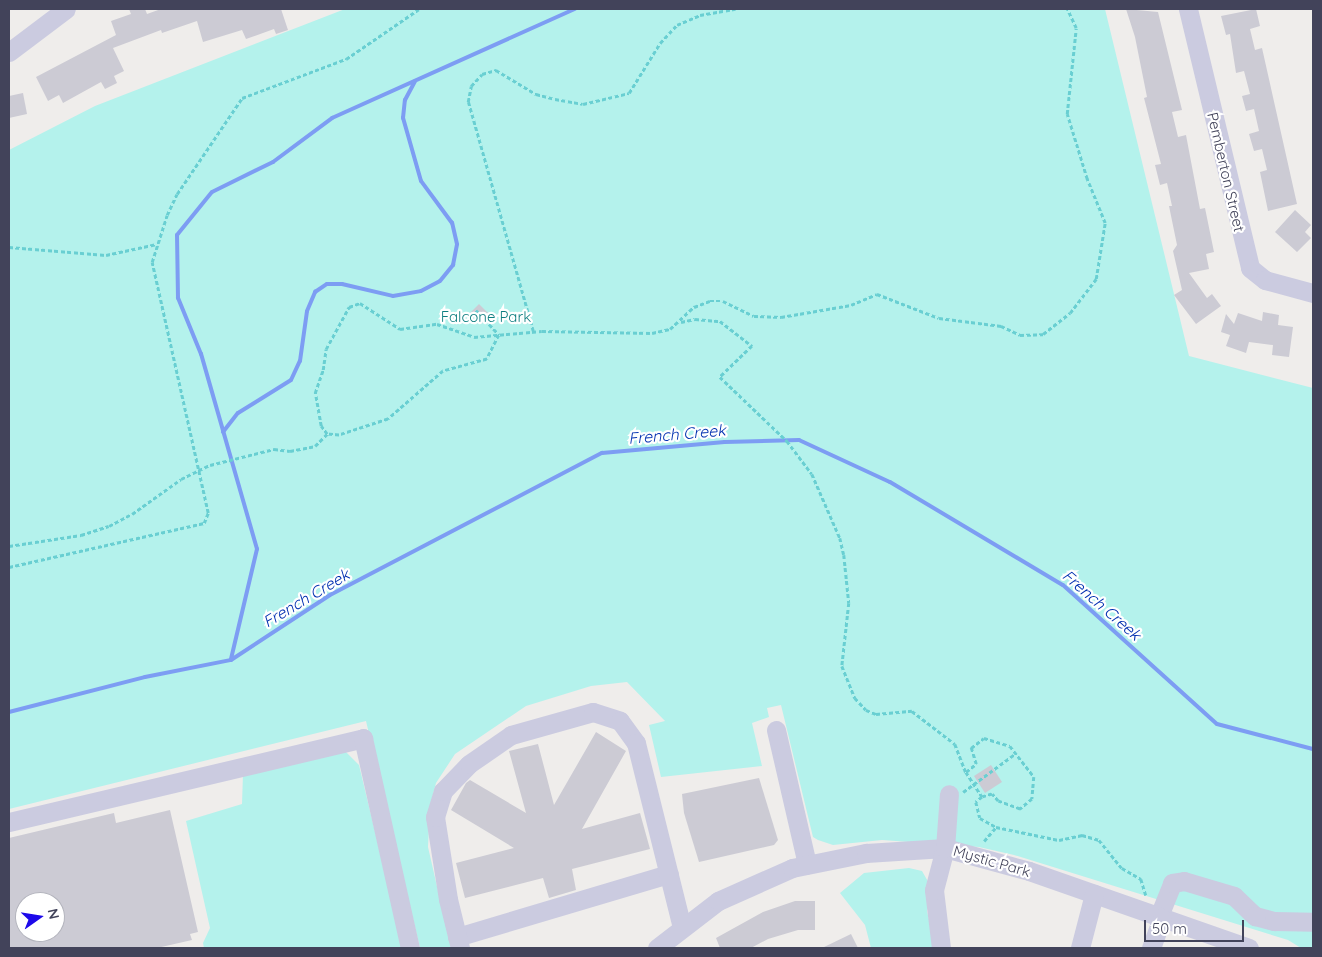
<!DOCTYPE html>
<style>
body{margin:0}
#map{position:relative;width:1322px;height:957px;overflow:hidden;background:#efedeb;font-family:Quicksand,sans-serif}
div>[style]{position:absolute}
.green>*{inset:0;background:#b4f2ec}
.stream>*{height:4px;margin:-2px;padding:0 2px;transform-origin:2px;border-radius:2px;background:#7d9df3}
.building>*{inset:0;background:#cccbd4}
.path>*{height:2.5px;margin-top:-1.25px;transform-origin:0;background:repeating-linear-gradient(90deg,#69cfd2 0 4px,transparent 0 6.5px)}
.minor>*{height:19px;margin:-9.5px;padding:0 9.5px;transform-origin:9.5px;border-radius:9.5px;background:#cbcbe0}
span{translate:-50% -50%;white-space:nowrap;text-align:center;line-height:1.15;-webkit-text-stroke:4.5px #fff;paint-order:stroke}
.street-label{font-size:15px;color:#42435a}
.park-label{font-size:15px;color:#0e7e80}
.water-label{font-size:16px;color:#002fb0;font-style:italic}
.frame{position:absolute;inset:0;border:10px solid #42435a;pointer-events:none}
.north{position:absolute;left:15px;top:892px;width:50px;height:50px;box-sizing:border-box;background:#fff;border:1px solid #b3b4bd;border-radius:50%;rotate:77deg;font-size:14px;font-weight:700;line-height:20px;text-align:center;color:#42435a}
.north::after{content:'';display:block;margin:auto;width:18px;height:22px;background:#1d09ea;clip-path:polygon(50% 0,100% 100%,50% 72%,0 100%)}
.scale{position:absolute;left:1144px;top:920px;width:100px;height:22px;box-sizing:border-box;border:2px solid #42435a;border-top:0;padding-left:6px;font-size:15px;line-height:18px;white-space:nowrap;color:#42435a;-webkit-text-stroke:4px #fff;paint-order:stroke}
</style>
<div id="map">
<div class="green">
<i style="clip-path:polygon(345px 9px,1105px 9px,1189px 356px,1313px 388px,1313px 948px,1301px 948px,1288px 940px,1014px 855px,979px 847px,882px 840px,833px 845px,818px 840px,813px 837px,781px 705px,767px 708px,769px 717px,752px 723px,762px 766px,661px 777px,649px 725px,665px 721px,627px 682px,591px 686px,526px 706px,455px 754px,436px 783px,430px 806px,428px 847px,451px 948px,420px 948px,366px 721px,9px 809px,9px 150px,95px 106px)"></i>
<i style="clip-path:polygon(344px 750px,359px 765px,403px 948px,204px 948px,203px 943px,210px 928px,186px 821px,242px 804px,243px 774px)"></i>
<i style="clip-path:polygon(909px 868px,922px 871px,930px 885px,927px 911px,936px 948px,871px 948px,865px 925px,840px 893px,864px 873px)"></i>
</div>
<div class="stream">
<i style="left:223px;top:432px;width:24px;rotate:-52deg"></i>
<i style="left:238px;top:413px;width:62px;rotate:-31.9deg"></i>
<i style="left:291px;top:380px;width:21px;rotate:-65deg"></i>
<i style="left:300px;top:361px;width:50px;rotate:-82deg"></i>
<i style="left:307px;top:311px;width:21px;rotate:-67deg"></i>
<i style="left:315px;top:292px;width:14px;rotate:-34deg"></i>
<i style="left:327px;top:284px;width:15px"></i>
<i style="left:342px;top:284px;width:52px;rotate:13.2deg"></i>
<i style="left:393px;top:296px;width:28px;rotate:-10deg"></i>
<i style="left:421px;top:291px;width:21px;rotate:-28deg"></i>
<i style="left:440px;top:281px;width:21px;rotate:-51deg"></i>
<i style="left:453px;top:265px;width:21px;rotate:-79deg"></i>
<i style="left:457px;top:244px;width:22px;rotate:-103deg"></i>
<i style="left:452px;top:223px;width:52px;rotate:-126.4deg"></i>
<i style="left:421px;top:181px;width:66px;rotate:-105.9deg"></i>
<i style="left:403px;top:118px;width:18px;rotate:-84deg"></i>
<i style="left:405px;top:100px;width:21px;rotate:-62deg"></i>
<i style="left:231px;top:659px;width:113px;rotate:-76.7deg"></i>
<i style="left:257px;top:549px;width:203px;rotate:-106deg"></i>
<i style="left:201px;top:354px;width:61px;rotate:-112.3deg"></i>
<i style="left:178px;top:298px;width:63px;rotate:-90.9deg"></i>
<i style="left:177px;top:235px;width:55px;rotate:-50.9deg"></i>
<i style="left:212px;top:192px;width:68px;rotate:-26.2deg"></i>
<i style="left:273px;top:162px;width:74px;rotate:-36.7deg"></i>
<i style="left:332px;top:118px;width:266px;rotate:-24.2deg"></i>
<i style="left:9px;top:712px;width:140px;rotate:-14.4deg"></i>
<i style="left:145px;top:677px;width:88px;rotate:-11.2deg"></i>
<i style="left:231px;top:660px;width:118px;rotate:-33.3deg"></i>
<i style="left:330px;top:595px;width:307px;rotate:-27.6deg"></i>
<i style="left:602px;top:453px;width:123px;rotate:-5.1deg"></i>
<i style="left:725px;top:442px;width:74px;rotate:-1.5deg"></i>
<i style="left:799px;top:440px;width:100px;rotate:24.8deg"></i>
<i style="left:890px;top:482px;width:201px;rotate:30.8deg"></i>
<i style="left:1063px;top:585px;width:207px;rotate:42.1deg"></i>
<i style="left:1217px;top:724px;width:99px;rotate:14.6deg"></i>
</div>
<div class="building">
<i style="clip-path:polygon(129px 9px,145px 9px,147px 14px,161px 9px,281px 9px,288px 30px,276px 34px,274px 29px,246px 39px,242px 30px,203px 42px,197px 21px,162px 33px,161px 30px,113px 48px,124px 71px,114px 76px,117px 83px,105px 89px,101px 82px,63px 103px,59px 95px,48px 101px,36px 77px,116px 35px,111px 21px,131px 14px)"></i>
<i style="clip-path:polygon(1126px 9px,1158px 12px,1182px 110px,1172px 112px,1178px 137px,1186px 135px,1200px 209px,1205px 208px,1214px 252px,1206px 254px,1209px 269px,1189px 273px,1207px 298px,1212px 294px,1221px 306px,1196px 324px,1174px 295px,1182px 290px,1173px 251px,1177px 245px,1169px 206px,1172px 206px,1167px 183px,1160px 185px,1155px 165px,1161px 164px,1144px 98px,1147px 97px,1135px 37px)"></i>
<i style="clip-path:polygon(1256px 9px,1260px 26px,1250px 29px,1255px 50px,1262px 48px,1297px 204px,1268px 211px,1260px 172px,1267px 170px,1262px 149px,1254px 151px,1249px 134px,1259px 131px,1254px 109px,1246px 111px,1242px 96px,1250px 94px,1244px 71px,1236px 73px,1230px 34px,1226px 35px,1221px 16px)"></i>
<i style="clip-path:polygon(23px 93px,27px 114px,9px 118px,9px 96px)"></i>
<i style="clip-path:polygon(1295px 210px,1311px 225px,1305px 232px,1311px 238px,1297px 252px,1275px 232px)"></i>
<i style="clip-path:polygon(479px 304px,490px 315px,481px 324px,470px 313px)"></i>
<i style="clip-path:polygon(1263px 312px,1279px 315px,1278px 325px,1293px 327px,1289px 357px,1272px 355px,1273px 345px,1249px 342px,1246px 353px,1226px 346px,1230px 335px,1221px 332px,1226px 314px,1234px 324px,1238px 313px,1262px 321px)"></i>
<i style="clip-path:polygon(596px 732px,626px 751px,582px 829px,640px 813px,650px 849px,572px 869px,576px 890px,549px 898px,543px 878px,465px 898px,456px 863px,514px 848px,451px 810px,466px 783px,470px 780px,526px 813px,509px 751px,538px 744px,554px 805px)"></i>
<i style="clip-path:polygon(991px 765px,1002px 782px,985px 793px,974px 776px)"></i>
<i style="clip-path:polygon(759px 778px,778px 840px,774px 845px,699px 862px,684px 813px,682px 794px)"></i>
<i style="clip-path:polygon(evenodd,170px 810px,198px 932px,190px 934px,192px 940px,157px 948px,9px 948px,9px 838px,114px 813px,116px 823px,170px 810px,25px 902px,55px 902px,55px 932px,25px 932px,25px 902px)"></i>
<i style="clip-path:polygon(795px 901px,815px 901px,815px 930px,798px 930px,768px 939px,751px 948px,720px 948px,716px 938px,763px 912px)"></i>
<i style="clip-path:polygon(851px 934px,858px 948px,822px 948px)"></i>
</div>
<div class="path">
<i style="left:9px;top:247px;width:97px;rotate:4.7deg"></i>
<i style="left:106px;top:255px;width:52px;rotate:-12.2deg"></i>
<i style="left:476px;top:310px;width:34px;rotate:47deg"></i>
<i style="left:681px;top:322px;width:14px;rotate:-12deg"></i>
<i style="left:695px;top:319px;width:25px;rotate:5deg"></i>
<i style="left:720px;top:321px;width:41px;rotate:38deg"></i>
<i style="left:752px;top:346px;width:45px;rotate:135.9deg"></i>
<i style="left:720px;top:377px;width:93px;rotate:43.7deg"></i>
<i style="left:787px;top:441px;width:41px;rotate:52.9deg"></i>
<i style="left:812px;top:474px;width:70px;rotate:66.4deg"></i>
<i style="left:840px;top:538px;width:17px;rotate:77deg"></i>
<i style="left:844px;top:555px;width:48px;rotate:84.1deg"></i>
<i style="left:849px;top:603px;width:63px;rotate:96.3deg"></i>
<i style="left:842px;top:666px;width:35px;rotate:68deg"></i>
<i style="left:855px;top:698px;width:16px;rotate:47deg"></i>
<i style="left:866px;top:710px;width:11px;rotate:22deg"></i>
<i style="left:876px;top:714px;width:36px;rotate:-5deg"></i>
<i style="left:912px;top:711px;width:54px;rotate:37.5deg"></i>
<i style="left:955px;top:744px;width:30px;rotate:69deg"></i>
<i style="left:966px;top:772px;width:30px;rotate:57deg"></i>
<i style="left:982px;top:797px;width:8px;rotate:140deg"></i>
<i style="left:976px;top:802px;width:16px;rotate:76deg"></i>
<i style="left:980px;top:818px;width:18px;rotate:29deg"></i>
<i style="left:996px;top:827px;width:64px;rotate:11.7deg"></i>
<i style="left:1059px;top:840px;width:24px;rotate:-12deg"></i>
<i style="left:1082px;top:835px;width:18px;rotate:16deg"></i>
<i style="left:1099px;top:840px;width:36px;rotate:51deg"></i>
<i style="left:1122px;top:868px;width:22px;rotate:30deg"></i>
<i style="left:1141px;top:879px;width:17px;rotate:73deg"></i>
<i style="left:533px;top:331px;width:238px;rotate:-105.8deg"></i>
<i style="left:468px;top:102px;width:16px;rotate:-79deg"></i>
<i style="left:471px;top:86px;width:16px;rotate:-47deg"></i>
<i style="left:482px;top:74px;width:15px;rotate:-16deg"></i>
<i style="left:496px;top:70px;width:47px;rotate:31deg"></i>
<i style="left:536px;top:94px;width:20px;rotate:15deg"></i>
<i style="left:555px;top:99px;width:28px;rotate:10deg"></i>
<i style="left:583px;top:104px;width:47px;rotate:-13.4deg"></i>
<i style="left:629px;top:93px;width:59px;rotate:-58.2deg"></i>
<i style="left:660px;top:43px;width:25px;rotate:-47deg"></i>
<i style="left:677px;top:25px;width:25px;rotate:-23deg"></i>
<i style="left:700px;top:15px;width:36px;rotate:-10deg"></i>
<i style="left:499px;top:335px;width:27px;rotate:117deg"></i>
<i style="left:487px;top:359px;width:46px;rotate:164.7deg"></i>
<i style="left:443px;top:371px;width:73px;rotate:138.9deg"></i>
<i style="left:388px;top:419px;width:52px;rotate:161.9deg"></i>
<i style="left:339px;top:435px;width:12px;rotate:-175deg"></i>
<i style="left:327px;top:434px;width:10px;rotate:-127deg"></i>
<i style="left:321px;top:426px;width:34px;rotate:-100deg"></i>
<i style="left:315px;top:393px;width:24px;rotate:-71deg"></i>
<i style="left:323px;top:370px;width:21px;rotate:-82deg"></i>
<i style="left:326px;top:349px;width:48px;rotate:-61.3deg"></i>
<i style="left:349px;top:307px;width:12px;rotate:-20deg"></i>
<i style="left:360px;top:303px;width:48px;rotate:33deg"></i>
<i style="left:400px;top:329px;width:37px;rotate:-8deg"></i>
<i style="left:437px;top:324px;width:39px;rotate:19deg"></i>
<i style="left:474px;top:337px;width:68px;rotate:-5deg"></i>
<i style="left:542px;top:331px;width:110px;rotate:1deg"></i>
<i style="left:652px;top:333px;width:18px;rotate:-13deg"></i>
<i style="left:670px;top:329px;width:33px;rotate:-43deg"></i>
<i style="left:694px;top:307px;width:17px;rotate:-21deg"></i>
<i style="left:710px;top:301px;width:13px"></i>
<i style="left:723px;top:301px;width:34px;rotate:26deg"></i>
<i style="left:754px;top:316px;width:27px;rotate:2deg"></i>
<i style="left:781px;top:317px;width:71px;rotate:-9.7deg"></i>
<i style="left:851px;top:305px;width:28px;rotate:-23deg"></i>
<i style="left:877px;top:294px;width:66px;rotate:21.2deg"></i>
<i style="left:939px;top:318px;width:63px;rotate:7.4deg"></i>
<i style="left:1001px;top:326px;width:21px;rotate:25deg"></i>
<i style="left:1020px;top:335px;width:23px;rotate:-2deg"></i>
<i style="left:1043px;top:334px;width:34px;rotate:-38deg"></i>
<i style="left:1070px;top:313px;width:43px;rotate:-52.6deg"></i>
<i style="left:1096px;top:279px;width:57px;rotate:-80.9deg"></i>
<i style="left:1105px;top:223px;width:48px;rotate:-112.2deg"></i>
<i style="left:1087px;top:179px;width:68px;rotate:-107.1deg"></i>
<i style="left:1067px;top:114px;width:86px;rotate:-84deg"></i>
<i style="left:1076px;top:28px;width:21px;rotate:-115deg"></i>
<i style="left:9px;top:546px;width:73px;rotate:-8.7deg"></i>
<i style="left:81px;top:535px;width:29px;rotate:-18deg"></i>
<i style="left:109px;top:526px;width:26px;rotate:-28deg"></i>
<i style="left:132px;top:514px;width:60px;rotate:-35.5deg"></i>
<i style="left:181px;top:479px;width:32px;rotate:-26deg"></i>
<i style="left:210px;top:465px;width:66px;rotate:-14deg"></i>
<i style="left:274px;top:449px;width:16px;rotate:7deg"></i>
<i style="left:290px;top:451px;width:25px;rotate:-11deg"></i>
<i style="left:315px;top:446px;width:17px;rotate:-45deg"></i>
<i style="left:9px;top:567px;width:200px;rotate:-12.7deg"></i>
<i style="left:204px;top:523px;width:11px;rotate:-68deg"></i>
<i style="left:208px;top:513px;width:257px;rotate:-102.6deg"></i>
<i style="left:152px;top:262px;width:49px;rotate:-72.3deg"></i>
<i style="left:167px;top:215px;width:23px;rotate:-65deg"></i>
<i style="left:177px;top:194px;width:116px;rotate:-55.9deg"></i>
<i style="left:242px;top:98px;width:111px;rotate:-20.6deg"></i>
<i style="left:346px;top:59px;width:88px;rotate:-34.4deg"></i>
<i style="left:966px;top:772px;width:13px;rotate:-39deg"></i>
<i style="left:976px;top:764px;width:17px;rotate:-107deg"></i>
<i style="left:971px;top:748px;width:16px;rotate:-38deg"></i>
<i style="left:984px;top:738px;width:27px;rotate:17deg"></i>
<i style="left:1010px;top:746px;width:39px;rotate:52deg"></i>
<i style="left:1034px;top:777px;width:22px;rotate:95deg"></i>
<i style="left:1032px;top:799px;width:16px;rotate:140deg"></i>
<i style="left:1020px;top:809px;width:23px;rotate:-160deg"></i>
<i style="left:998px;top:801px;width:9px;rotate:-131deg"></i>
<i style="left:992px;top:794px;width:10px;rotate:163deg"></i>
<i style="left:963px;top:792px;width:66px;rotate:-36.3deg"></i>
<i style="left:984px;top:841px;width:18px;rotate:-49deg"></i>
</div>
<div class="minor">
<i style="left:1188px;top:9px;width:266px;rotate:76.5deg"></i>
<i style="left:1250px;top:268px;width:19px;rotate:39deg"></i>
<i style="left:1265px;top:280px;width:50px;rotate:15.2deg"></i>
<i style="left:9px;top:52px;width:71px;rotate:-37deg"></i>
<i style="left:776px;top:730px;width:138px;rotate:77deg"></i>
<i style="left:9px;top:822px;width:364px;rotate:-13.3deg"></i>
<i style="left:363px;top:738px;width:215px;rotate:77.4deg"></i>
<i style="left:1159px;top:916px;width:35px;rotate:-68deg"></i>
<i style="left:1172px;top:883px;width:12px;rotate:-9deg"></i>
<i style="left:1184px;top:881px;width:52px;rotate:16.7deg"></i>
<i style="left:1234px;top:896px;width:29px;rotate:44deg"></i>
<i style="left:1255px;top:916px;width:20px;rotate:15deg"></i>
<i style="left:1274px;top:921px;width:39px;rotate:1deg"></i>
<i style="left:457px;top:937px;width:221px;rotate:-16.6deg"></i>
<i style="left:460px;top:948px;width:50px;rotate:-103.8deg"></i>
<i style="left:448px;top:899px;width:83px;rotate:-99deg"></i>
<i style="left:435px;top:817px;width:27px;rotate:-73deg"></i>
<i style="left:443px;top:791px;width:37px;rotate:-46deg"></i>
<i style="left:469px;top:764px;width:51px;rotate:-34.6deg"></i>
<i style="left:511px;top:735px;width:85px;rotate:-15.7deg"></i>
<i style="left:593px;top:712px;width:28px;rotate:18deg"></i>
<i style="left:620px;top:721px;width:27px;rotate:54deg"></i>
<i style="left:636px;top:743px;width:190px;rotate:76deg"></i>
<i style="left:657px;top:948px;width:77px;rotate:-37.6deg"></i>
<i style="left:718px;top:901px;width:81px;rotate:-24deg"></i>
<i style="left:792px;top:868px;width:76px;rotate:-11.5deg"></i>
<i style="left:866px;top:853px;width:79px;rotate:-3.6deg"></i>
<i style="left:945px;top:848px;width:87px;rotate:15.3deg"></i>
<i style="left:1029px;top:871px;width:233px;rotate:19.3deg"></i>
<i style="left:941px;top:948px;width:58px;rotate:-96.9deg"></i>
<i style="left:934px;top:890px;width:43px;rotate:-75.3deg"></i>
<i style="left:945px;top:848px;width:54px;rotate:-85.8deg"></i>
<i style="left:1080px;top:948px;width:56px;rotate:-75.5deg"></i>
<i style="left:1151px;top:948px;width:32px;rotate:-70deg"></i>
</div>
<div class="street-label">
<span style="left:1226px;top:172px;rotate:77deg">Pemberton Street</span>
<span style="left:992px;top:861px;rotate:16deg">Mystic Park</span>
</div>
<div class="park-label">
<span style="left:486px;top:317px">Falcone Park</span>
</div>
<div class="water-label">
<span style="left:677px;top:434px;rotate:-5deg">French Creek</span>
<span style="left:306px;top:598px;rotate:-31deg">French Creek</span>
<span style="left:1102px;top:605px;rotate:41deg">French Creek</span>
</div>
<div class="frame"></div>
<div class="north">N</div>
<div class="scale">50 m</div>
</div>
